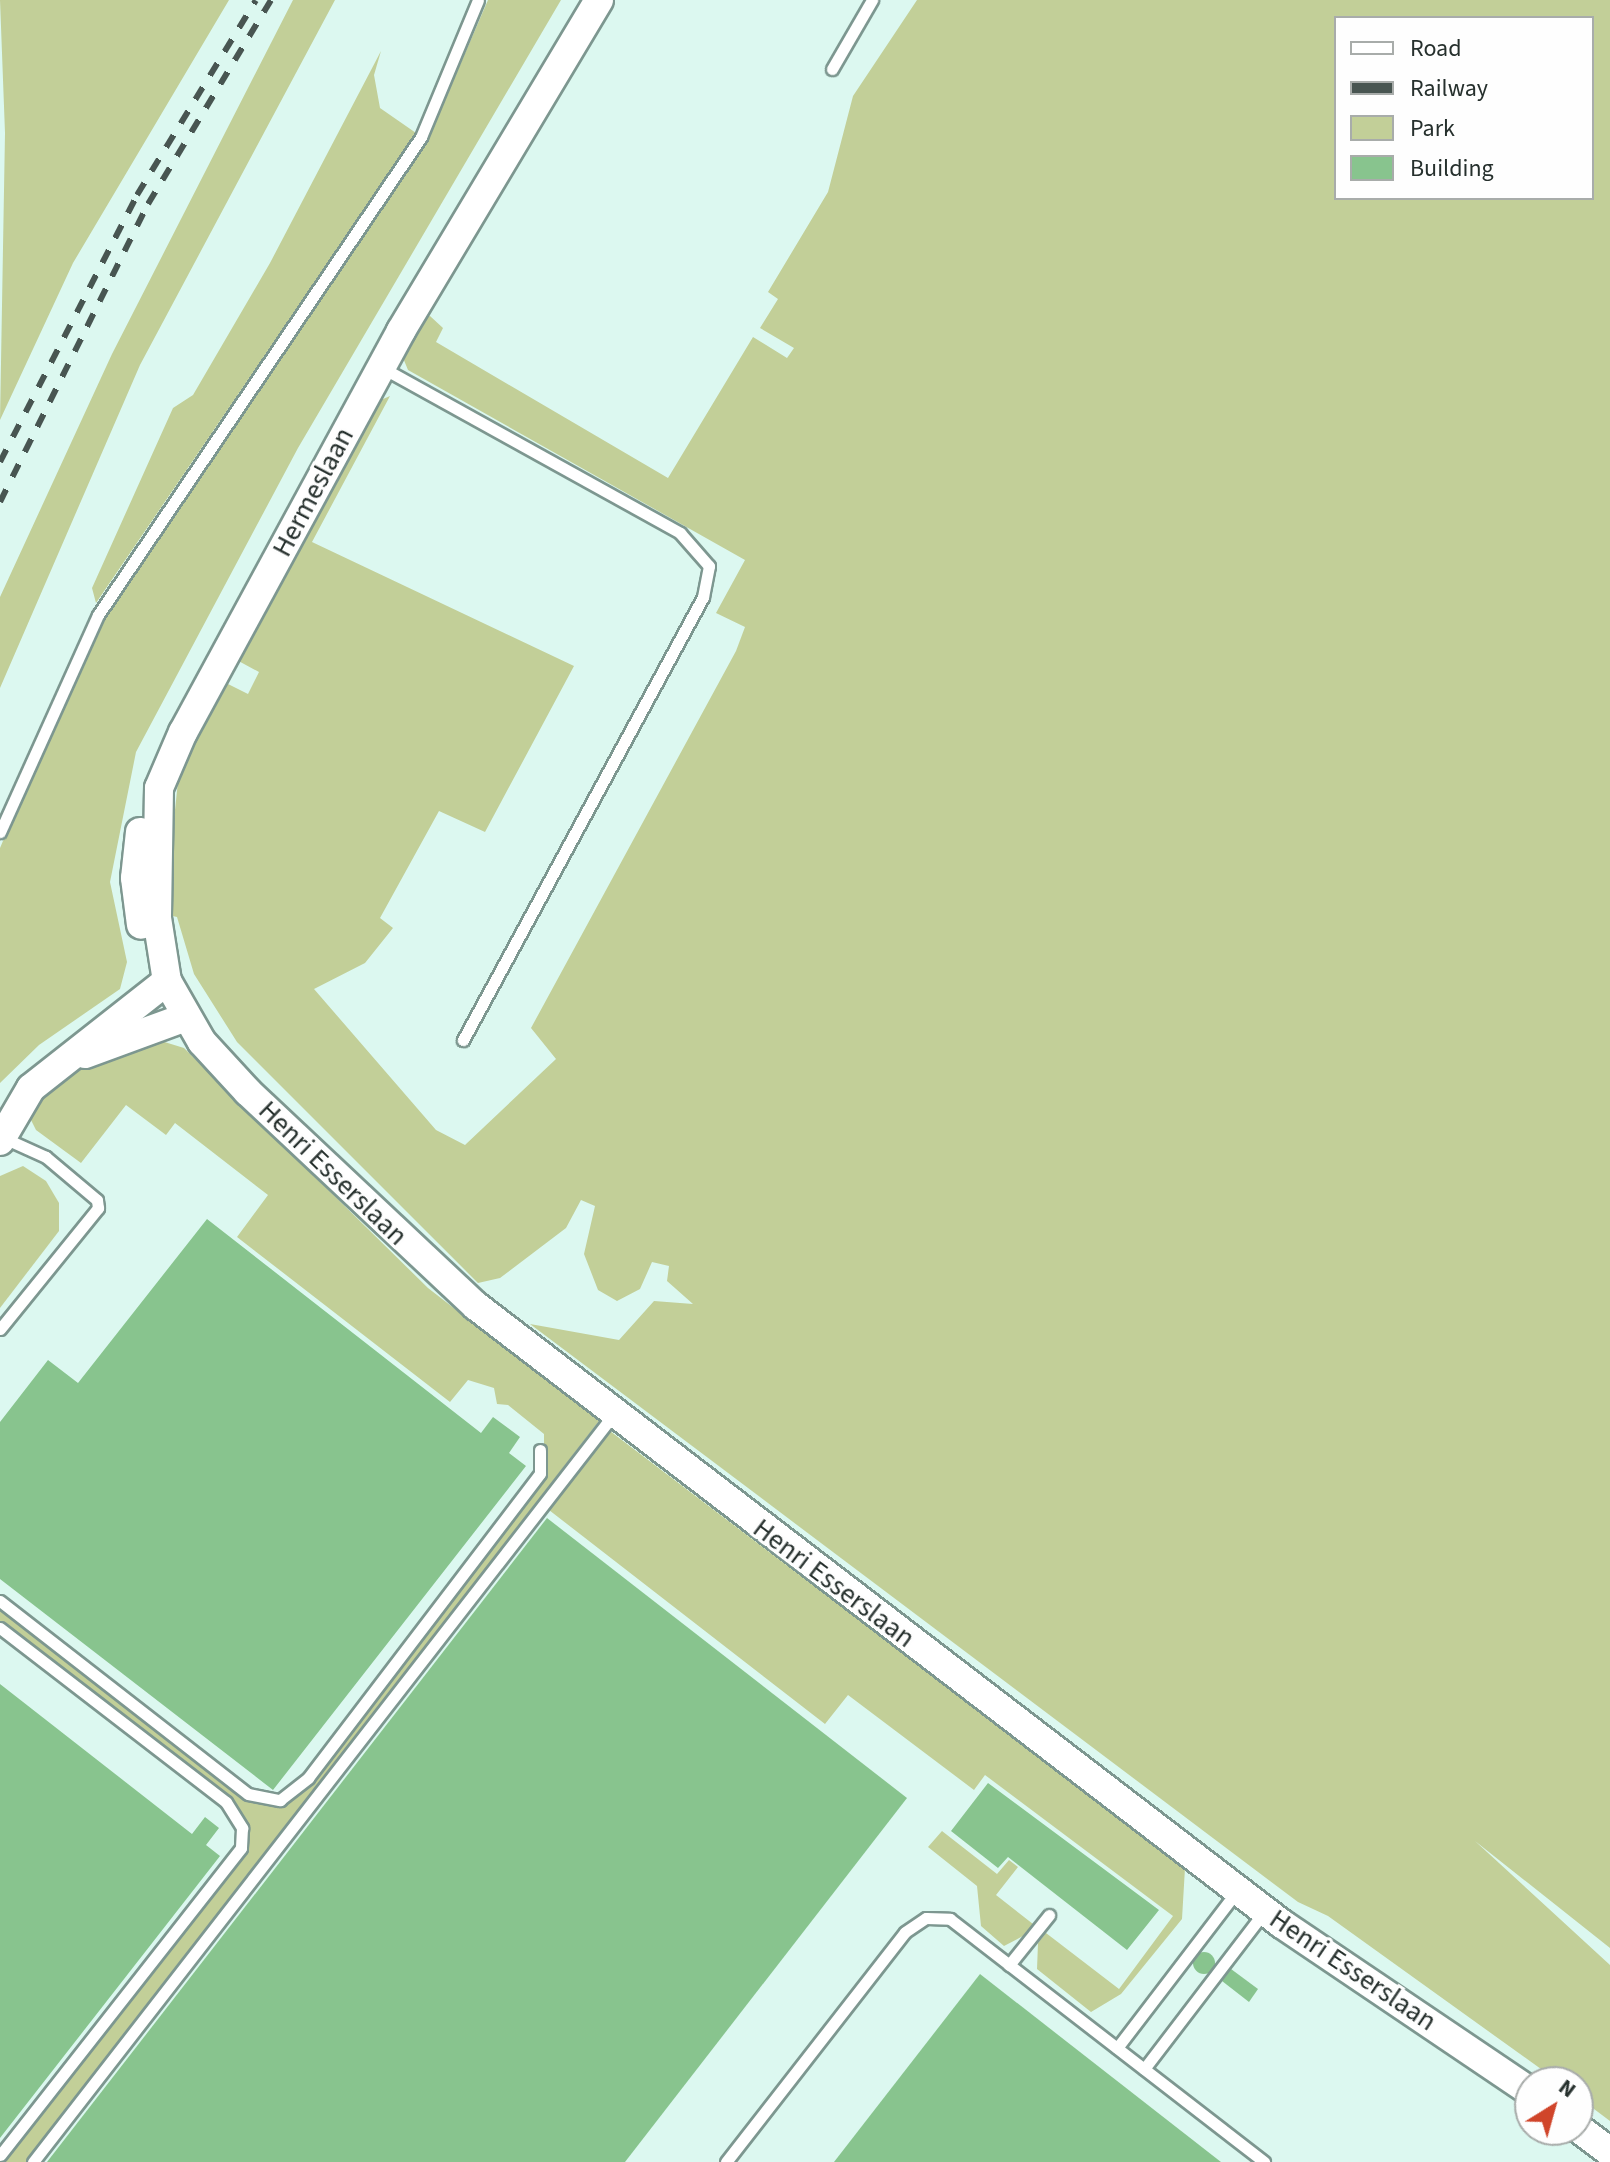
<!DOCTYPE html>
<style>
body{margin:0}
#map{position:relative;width:1610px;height:2162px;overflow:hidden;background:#dcf8f0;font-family:"Source Sans 3",sans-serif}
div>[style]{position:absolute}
.green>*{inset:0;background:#c2cf98}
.building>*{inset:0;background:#88c48e}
.round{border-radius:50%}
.roads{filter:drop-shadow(2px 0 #7d9790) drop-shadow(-2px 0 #7d9790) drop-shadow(0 2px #7d9790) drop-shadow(0 -2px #7d9790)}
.service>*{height:11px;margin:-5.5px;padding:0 5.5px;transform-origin:5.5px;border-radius:5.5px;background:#fff}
.tertiary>*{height:28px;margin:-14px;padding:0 14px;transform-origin:14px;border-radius:14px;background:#fff}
.rail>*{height:6px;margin-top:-3px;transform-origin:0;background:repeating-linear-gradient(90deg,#485551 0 14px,transparent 0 28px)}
span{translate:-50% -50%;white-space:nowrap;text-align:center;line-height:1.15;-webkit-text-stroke:6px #fefefe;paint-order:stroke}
.street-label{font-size:28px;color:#26302d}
.legend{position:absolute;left:1334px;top:16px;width:260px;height:184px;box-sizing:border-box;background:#fefefe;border:2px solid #a8acaa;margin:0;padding:10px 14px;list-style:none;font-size:24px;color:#26302d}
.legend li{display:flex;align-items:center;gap:16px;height:40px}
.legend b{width:40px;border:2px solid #a8acaa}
.north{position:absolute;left:1514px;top:2066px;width:80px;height:80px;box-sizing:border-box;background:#fefefe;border:2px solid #a8acaa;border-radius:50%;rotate:37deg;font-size:22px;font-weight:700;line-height:32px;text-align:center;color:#26302d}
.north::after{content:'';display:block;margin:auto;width:28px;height:36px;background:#d0452a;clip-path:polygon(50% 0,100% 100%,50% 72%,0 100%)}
</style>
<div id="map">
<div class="green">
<i style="clip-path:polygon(0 0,229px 0,73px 263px,0 420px,5px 133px)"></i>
<i style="clip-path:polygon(293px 0,335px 0,140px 365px,0 688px,0 597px,112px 354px)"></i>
<i style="clip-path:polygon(488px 0,561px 0,298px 448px,136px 752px,110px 882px,127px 962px,120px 989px,39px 1045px,0 1083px,0 848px,58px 712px,105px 613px,429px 137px)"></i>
<i style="clip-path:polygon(evenodd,917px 0,1610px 0,1610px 1948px,1475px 1841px,1610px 1965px,1610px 2121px,1578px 2097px,1578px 2082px,1559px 2082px,1328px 1916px,1298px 1902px,530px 1324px,619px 1340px,654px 1301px,693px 1304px,667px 1281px,669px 1266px,652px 1262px,640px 1289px,617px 1301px,598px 1290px,584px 1254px,595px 1206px,581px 1200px,566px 1228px,500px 1278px,478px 1283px,237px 1042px,194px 974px,177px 917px,164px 914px,179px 772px,224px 682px,248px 694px,259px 672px,233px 658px,374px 403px,390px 396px,312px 542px,574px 666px,485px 832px,439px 811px,380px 918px,393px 928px,365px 963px,314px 989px,436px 1130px,465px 1145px,556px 1059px,531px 1028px,736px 651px,745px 627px,716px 613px,745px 560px,408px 370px,401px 353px,422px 317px,430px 316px,443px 328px,436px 342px,668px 478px,753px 337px,787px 358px,794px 348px,760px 328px,778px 299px,768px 292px,828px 192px,853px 96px,917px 0,1336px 18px,1592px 18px,1592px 198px,1336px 198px,1336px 18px)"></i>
<i style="clip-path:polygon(381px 51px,374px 75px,380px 108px,416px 133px,96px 603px,92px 588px,173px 408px,193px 395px,270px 263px)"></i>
<i style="clip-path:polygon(158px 1040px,184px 1048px,428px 1288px,599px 1421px,29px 2162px,3px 2162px,245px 1849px,248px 1829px,224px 1795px,0 1621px,0 1609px,244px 1796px,272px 1803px,310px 1781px,544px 1477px,544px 1434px,508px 1405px,497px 1404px,494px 1388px,468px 1380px,450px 1402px,237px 1237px,268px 1195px,175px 1123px,166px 1135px,126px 1105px,81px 1163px,36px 1130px,28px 1114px,59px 1081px,101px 1057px)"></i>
<i style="clip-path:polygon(23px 1166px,46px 1181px,59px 1203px,59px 1231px,0 1308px,0 1176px)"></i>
<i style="clip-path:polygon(610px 1431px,1185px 1868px,1182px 1919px,1121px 1994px,1091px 2012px,1037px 1969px,1038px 1943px,1046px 1933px,1119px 1989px,1173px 1916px,985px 1775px,974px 1790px,848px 1695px,825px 1724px,549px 1510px)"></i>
<i style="clip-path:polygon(942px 1831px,997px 1874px,1009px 1860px,1018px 1867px,996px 1895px,1033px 1924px,1023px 1936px,1004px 1946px,981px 1926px,977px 1886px,928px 1847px)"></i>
</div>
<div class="building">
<i style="clip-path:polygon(207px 1219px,481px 1433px,493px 1417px,520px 1437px,509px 1453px,526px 1466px,273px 1790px,0 1579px,0 1422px,48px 1360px,78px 1383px)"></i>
<i style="clip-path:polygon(547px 1518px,907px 1798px,625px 2162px,47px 2162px)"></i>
<i style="clip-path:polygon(0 1684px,192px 1834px,205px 1817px,219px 1828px,206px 1845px,220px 1856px,0 2138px)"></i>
<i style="clip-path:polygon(988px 1783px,1159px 1910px,1127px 1950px,1008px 1857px,998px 1868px,951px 1831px)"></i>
<i class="round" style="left:1193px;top:1952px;width:22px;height:22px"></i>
<i style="clip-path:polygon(1231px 1969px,1258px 1989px,1249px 2002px,1222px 1981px)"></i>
<i style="clip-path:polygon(980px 1974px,1221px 2162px,834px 2162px)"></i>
</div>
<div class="roads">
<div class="service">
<i style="left:832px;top:69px;width:80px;rotate:-59.9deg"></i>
<i style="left:381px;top:367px;width:342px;rotate:29deg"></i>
<i style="left:680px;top:533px;width:44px;rotate:48.7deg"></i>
<i style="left:709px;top:566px;width:32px;rotate:101deg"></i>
<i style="left:703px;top:597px;width:504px;rotate:118.45deg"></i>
<i style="left:0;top:832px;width:238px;rotate:-65.7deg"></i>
<i style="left:98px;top:615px;width:577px;rotate:-55.95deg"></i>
<i style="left:421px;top:137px;width:148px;rotate:-67.4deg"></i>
<i style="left:0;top:1329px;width:156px;rotate:-51deg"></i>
<i style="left:98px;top:1208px;width:8px;rotate:-97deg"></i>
<i style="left:97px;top:1200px;width:67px;rotate:-139.9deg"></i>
<i style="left:46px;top:1157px;width:48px;rotate:-155.6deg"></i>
<i style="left:0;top:1601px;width:314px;rotate:37.9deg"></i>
<i style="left:248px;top:1794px;width:33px;rotate:11deg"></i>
<i style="left:280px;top:1800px;width:36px;rotate:-38deg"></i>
<i style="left:308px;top:1778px;width:383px;rotate:-52.7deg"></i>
<i style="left:540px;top:1473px;width:23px;rotate:-90deg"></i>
<i style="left:0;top:1628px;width:285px;rotate:37.6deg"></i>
<i style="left:226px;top:1802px;width:31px;rotate:58deg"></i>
<i style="left:242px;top:1828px;width:20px;rotate:93deg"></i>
<i style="left:241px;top:1848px;width:390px;rotate:128.1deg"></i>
<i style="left:1009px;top:1965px;width:64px;rotate:-51.3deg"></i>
<i style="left:1117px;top:2048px;width:199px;rotate:-52.6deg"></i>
<i style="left:1144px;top:2069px;width:199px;rotate:-52.6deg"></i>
<i style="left:33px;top:2162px;width:946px;rotate:-52.17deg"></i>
<i style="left:726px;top:2162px;width:291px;rotate:-52.1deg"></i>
<i style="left:905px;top:1932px;width:25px;rotate:-34deg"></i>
<i style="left:926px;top:1918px;width:24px;rotate:2deg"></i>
<i style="left:950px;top:1919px;width:397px;rotate:37.7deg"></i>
</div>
<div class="tertiary">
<i style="left:599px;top:0;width:386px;rotate:120.9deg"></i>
<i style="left:401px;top:331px;width:456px;rotate:118.5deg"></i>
<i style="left:183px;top:732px;width:61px;rotate:113.2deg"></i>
<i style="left:159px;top:788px;width:130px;rotate:90.9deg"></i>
<i style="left:157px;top:918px;width:64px;rotate:81deg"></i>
<i style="left:167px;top:981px;width:70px;rotate:60.2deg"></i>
<i style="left:202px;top:1042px;width:68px;rotate:47.4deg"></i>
<i style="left:248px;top:1092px;width:313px;rotate:43.2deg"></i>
<i style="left:476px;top:1306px;width:1016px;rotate:37.48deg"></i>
<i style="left:1282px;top:1924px;width:299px;rotate:34deg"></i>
<i style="left:140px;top:832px;width:46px;rotate:96.2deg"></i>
<i style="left:135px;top:878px;width:47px;rotate:82.7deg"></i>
<i style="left:85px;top:1054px;width:108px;rotate:-20.1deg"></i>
<i style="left:0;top:1141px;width:61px;rotate:-59.7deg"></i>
<i style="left:31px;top:1088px;width:173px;rotate:-38.2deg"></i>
<i style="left:1578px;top:2128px;width:40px;rotate:37deg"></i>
</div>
</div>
<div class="rail">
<i style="left:0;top:462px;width:300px;rotate:-62.8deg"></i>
<i style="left:137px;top:195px;width:228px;rotate:-58.6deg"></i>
<i style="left:0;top:502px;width:333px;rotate:-63.6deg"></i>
<i style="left:148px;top:204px;width:238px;rotate:-58.9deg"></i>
</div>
<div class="street-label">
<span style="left:313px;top:492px;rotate:-62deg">Hermeslaan</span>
<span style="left:333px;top:1173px;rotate:44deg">Henri Esserslaan</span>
<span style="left:834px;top:1583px;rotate:37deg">Henri Esserslaan</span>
<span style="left:1353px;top:1970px;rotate:34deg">Henri Esserslaan</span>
</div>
<ul class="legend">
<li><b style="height:10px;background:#fff"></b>Road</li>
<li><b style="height:10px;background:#485551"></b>Railway</li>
<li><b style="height:22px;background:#c2cf98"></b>Park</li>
<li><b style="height:22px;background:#88c48e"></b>Building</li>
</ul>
<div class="north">N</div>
</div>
